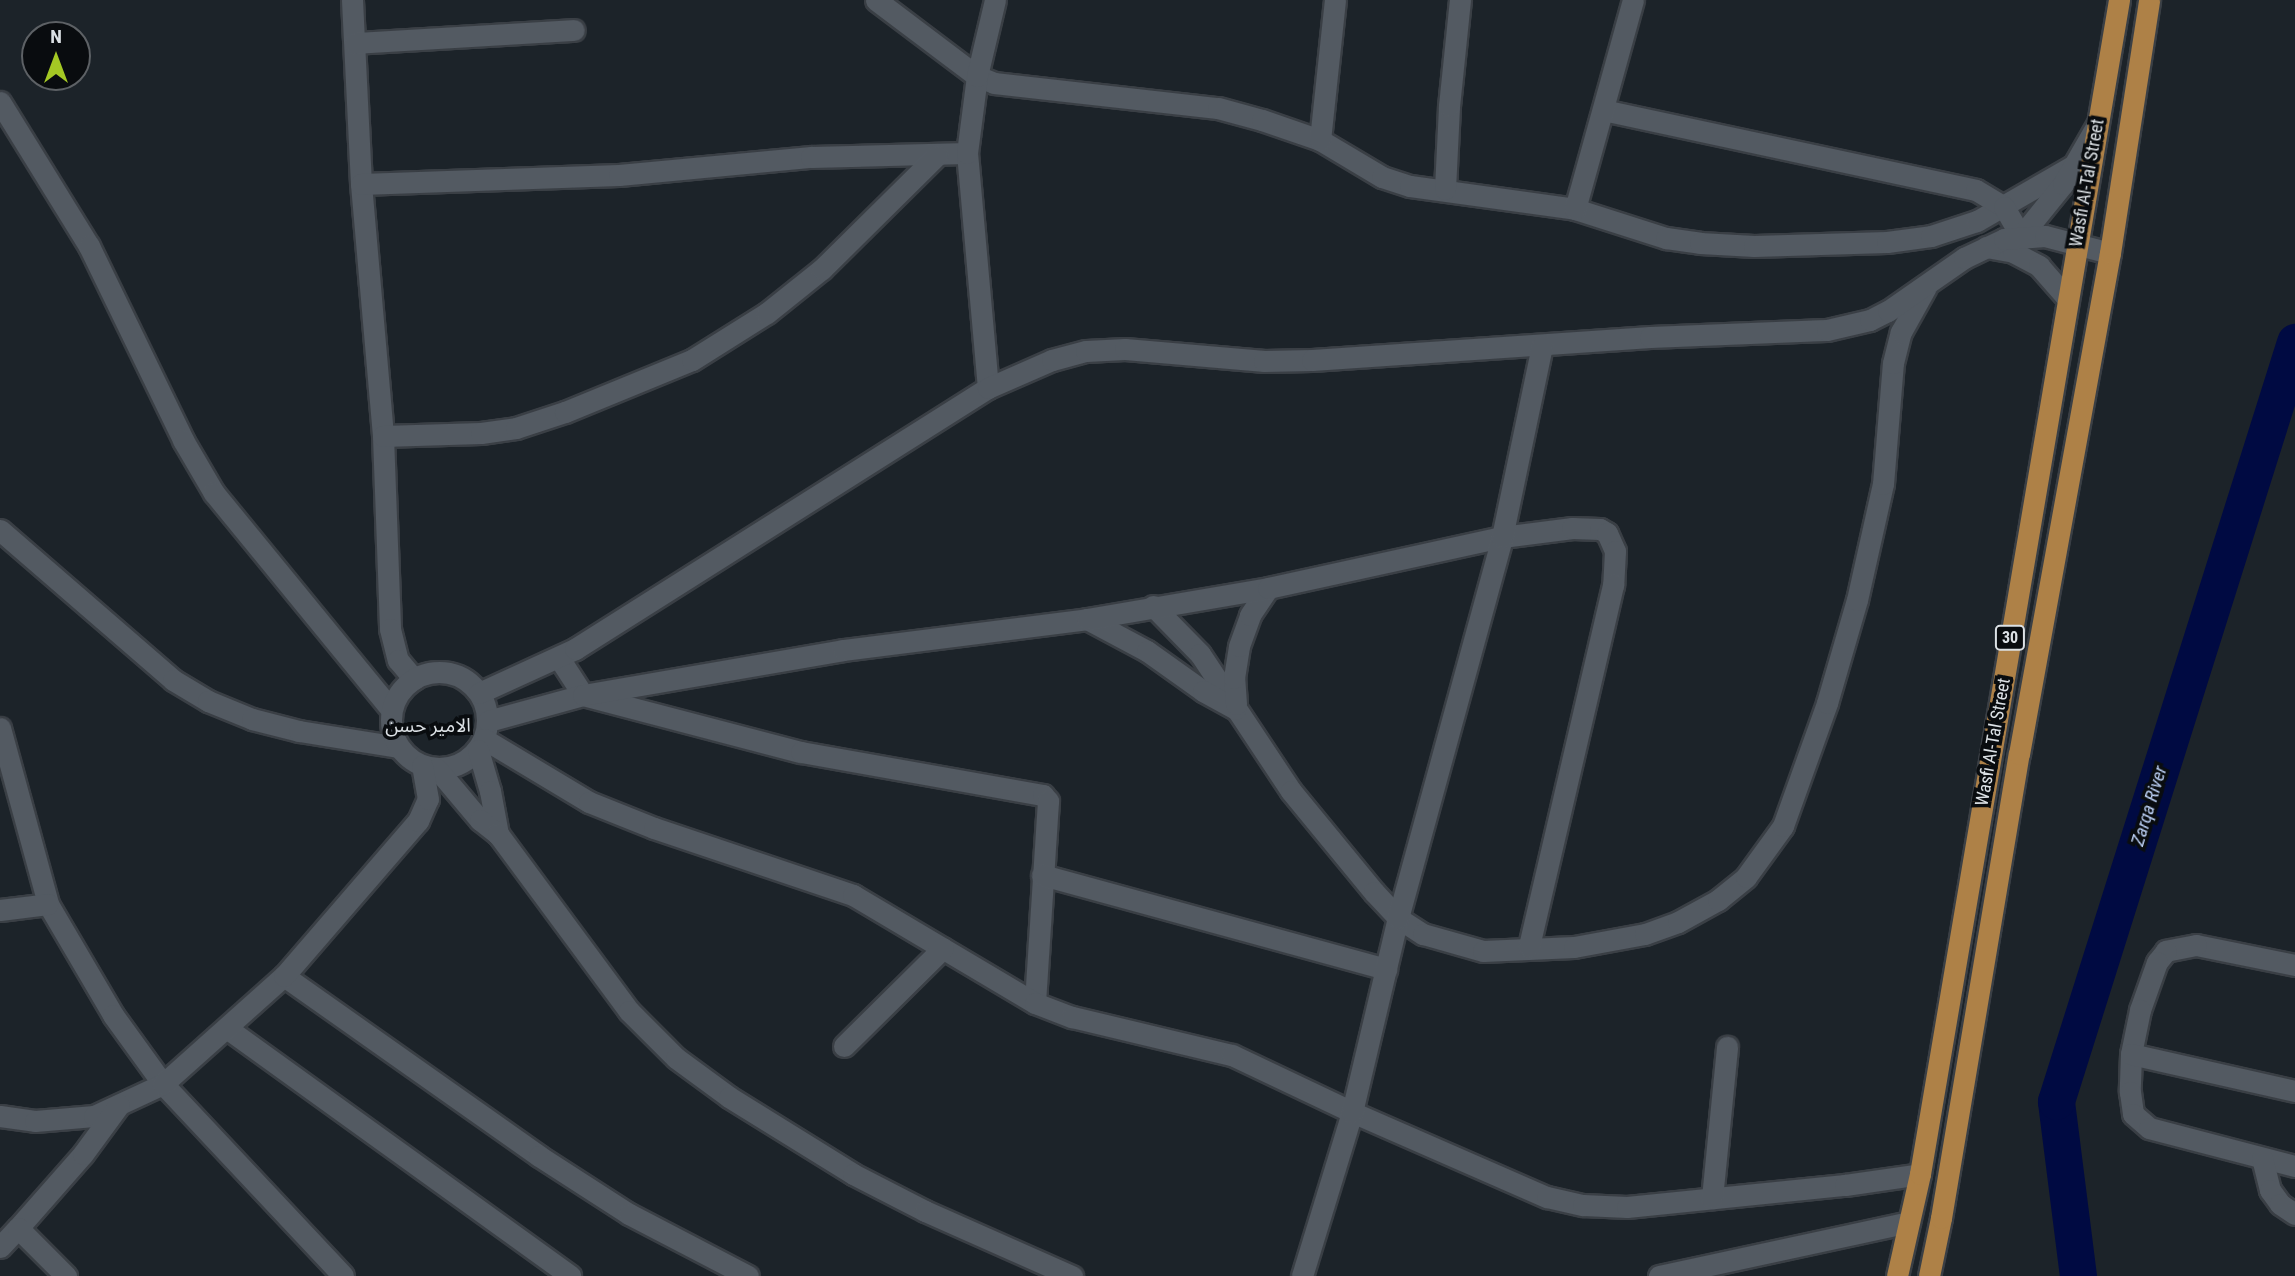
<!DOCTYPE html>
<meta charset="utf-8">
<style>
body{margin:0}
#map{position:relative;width:2295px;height:1276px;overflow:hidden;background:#1c2329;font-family:"Roboto Condensed","Noto Sans Arabic",sans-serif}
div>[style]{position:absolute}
.river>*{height:37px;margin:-18.5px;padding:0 18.5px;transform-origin:18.5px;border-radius:18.5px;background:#000a42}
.roads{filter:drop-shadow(2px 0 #3a3f45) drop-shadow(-2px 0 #3a3f45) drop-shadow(0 2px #3a3f45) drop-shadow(0 -2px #3a3f45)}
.minor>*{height:21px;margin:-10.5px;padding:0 10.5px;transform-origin:10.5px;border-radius:10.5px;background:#535a62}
.minor>.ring{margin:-10.5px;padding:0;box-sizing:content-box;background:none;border:21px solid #535a62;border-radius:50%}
.major>*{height:21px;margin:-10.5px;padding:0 10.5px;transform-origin:10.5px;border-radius:10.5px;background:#ae8147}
span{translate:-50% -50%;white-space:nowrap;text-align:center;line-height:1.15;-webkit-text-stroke:7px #090c0f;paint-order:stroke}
.shield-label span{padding:2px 5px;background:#090c0f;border:2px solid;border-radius:5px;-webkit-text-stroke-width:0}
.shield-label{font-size:16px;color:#dce1e5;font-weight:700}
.street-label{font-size:18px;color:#dce1e5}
.neighbourhood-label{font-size:19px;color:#dce1e5}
.water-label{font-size:19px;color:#bbcff3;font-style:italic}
.north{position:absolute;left:21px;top:21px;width:70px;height:70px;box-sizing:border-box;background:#090c0f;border:2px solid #5d6165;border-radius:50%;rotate:0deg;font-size:19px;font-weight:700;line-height:28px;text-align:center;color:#dce1e5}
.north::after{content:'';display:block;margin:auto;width:24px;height:32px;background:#a4c824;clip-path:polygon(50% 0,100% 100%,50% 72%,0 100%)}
</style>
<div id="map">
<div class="river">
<i style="left:2078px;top:1276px;width:176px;rotate:-97.2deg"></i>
<i style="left:2056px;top:1101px;width:796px;rotate:-72.52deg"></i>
</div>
<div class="roads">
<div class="minor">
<i style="left:352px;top:0;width:184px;rotate:87.2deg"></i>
<i style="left:361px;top:184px;width:253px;rotate:85deg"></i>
<i style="left:383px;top:436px;width:193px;rotate:87.9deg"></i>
<i style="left:390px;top:629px;width:32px;rotate:76deg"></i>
<i style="left:398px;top:660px;width:25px;rotate:50deg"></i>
<i style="left:876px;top:0;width:126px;rotate:37deg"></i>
<i style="left:977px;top:76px;width:18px;rotate:22deg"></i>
<i style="left:994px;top:83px;width:225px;rotate:6.4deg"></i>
<i style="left:1218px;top:108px;width:46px;rotate:15.3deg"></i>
<i style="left:1262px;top:120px;width:61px;rotate:19deg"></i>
<i style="left:1320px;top:140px;width:72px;rotate:30.8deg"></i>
<i style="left:1382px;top:177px;width:29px;rotate:18deg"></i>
<i style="left:1410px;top:186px;width:167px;rotate:7.9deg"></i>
<i style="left:1575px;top:209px;width:96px;rotate:17.7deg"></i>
<i style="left:1666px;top:238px;width:34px;rotate:8deg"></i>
<i style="left:1700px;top:243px;width:54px;rotate:3.2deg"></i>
<i style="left:1754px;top:246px;width:133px;rotate:-1.7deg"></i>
<i style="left:1887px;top:242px;width:44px;rotate:-7.8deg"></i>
<i style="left:1931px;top:236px;width:48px;rotate:-18.1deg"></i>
<i style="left:1977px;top:221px;width:112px;rotate:-30deg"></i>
<i style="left:355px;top:43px;width:219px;rotate:-3.4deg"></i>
<i style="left:0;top:102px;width:169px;rotate:58.3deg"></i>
<i style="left:89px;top:246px;width:216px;rotate:64.1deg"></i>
<i style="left:183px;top:440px;width:61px;rotate:59.7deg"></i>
<i style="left:214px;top:493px;width:279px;rotate:50.7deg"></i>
<i style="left:1603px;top:110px;width:381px;rotate:12.1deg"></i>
<i style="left:1976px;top:190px;width:33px;rotate:31deg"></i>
<i style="left:2004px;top:207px;width:34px;rotate:60deg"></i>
<i style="left:2021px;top:236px;width:67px;rotate:-51.1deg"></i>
<i style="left:2063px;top:184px;width:68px;rotate:-60deg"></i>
<i style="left:1320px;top:140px;width:141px;rotate:-83.9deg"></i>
<i style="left:361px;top:184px;width:258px;rotate:-2deg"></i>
<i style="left:619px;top:175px;width:193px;rotate:-5.4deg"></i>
<i style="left:811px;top:157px;width:156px;rotate:-1.5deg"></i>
<i style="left:1445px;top:189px;width:83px;rotate:-87.2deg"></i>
<i style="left:1449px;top:106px;width:107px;rotate:-84.1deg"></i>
<i style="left:1575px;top:209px;width:217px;rotate:-74.5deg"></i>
<i style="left:1986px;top:247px;width:27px;rotate:10deg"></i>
<i style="left:2013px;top:252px;width:30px;rotate:28deg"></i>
<i style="left:2039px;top:266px;width:43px;rotate:48.8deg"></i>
<i style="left:988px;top:388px;width:236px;rotate:-95.1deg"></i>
<i style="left:967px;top:153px;width:78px;rotate:-82.6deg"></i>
<i style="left:977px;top:76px;width:78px;rotate:-76.7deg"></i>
<i style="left:383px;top:436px;width:98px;rotate:-1.8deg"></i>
<i style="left:481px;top:433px;width:35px;rotate:-8deg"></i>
<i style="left:516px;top:428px;width:52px;rotate:-18.1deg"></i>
<i style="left:565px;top:412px;width:137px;rotate:-22.3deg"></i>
<i style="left:692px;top:360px;width:89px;rotate:-32.1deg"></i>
<i style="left:767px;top:313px;width:70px;rotate:-38.7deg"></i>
<i style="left:822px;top:269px;width:161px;rotate:-44.7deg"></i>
<i style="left:0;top:530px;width:229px;rotate:40.9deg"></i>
<i style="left:173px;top:680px;width:41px;rotate:31deg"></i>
<i style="left:208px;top:701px;width:48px;rotate:22.2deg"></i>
<i style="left:252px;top:719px;width:49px;rotate:14.3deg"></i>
<i style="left:299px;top:731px;width:100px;rotate:9.2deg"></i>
<i style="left:1153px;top:606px;width:67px;rotate:45.6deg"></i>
<i style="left:1200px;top:654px;width:164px;rotate:56.4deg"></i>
<i style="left:1291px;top:791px;width:131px;rotate:50.6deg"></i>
<i style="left:1374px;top:892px;width:35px;rotate:47deg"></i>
<i style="left:1398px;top:918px;width:30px;rotate:33deg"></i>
<i style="left:1423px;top:934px;width:62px;rotate:15.8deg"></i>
<i style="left:1483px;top:951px;width:91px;rotate:-2.5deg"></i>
<i style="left:1574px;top:947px;width:72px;rotate:-10.4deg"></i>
<i style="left:1645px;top:934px;width:35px;rotate:-20deg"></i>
<i style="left:1678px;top:922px;width:46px;rotate:-28.8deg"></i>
<i style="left:1718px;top:900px;width:36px;rotate:-39deg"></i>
<i style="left:1746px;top:877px;width:63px;rotate:-54deg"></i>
<i style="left:1783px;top:826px;width:131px;rotate:-70.3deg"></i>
<i style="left:1827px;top:703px;width:107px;rotate:-73.8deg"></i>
<i style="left:1857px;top:600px;width:119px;rotate:-77.4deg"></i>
<i style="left:1883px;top:484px;width:121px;rotate:-85.3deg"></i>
<i style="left:1893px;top:363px;width:32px;rotate:-76deg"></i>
<i style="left:1901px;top:332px;width:51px;rotate:-60.9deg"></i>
<i style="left:1087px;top:619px;width:68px;rotate:28.1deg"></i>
<i style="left:1147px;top:651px;width:69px;rotate:35.5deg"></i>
<i style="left:1203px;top:691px;width:37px;rotate:29deg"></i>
<i style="left:559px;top:658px;width:44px;rotate:57deg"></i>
<i style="left:583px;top:695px;width:225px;rotate:14.7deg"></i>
<i style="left:801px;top:752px;width:246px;rotate:10.1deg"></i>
<i style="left:1043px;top:795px;width:8px;rotate:50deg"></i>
<i style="left:1048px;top:801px;width:202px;rotate:93.7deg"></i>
<i class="ring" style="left:391px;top:672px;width:75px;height:75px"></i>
<i style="left:479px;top:693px;width:106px;rotate:-24.6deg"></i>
<i style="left:575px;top:649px;width:489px;rotate:-32.3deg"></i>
<i style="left:988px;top:388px;width:70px;rotate:-23.6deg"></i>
<i style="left:1052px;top:360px;width:35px;rotate:-15deg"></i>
<i style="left:1086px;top:351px;width:39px;rotate:-3deg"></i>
<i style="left:1125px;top:349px;width:140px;rotate:4.9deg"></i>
<i style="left:1264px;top:361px;width:48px;rotate:-1.2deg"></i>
<i style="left:1312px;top:360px;width:339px;rotate:-3.9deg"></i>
<i style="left:1650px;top:337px;width:177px;rotate:-2.3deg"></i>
<i style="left:1827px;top:330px;width:44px;rotate:-13.1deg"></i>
<i style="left:1870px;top:320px;width:20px;rotate:-27deg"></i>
<i style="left:1888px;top:311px;width:93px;rotate:-34.9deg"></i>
<i style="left:1964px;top:258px;width:44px;rotate:-25.4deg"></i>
<i style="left:2004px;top:239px;width:41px;rotate:-4.2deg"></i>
<i style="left:2045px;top:236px;width:67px;rotate:14.7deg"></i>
<i style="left:1236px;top:704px;width:26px;rotate:-94deg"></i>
<i style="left:1234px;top:678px;width:32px;rotate:-81deg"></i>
<i style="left:1239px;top:646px;width:33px;rotate:-70deg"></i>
<i style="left:1250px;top:615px;width:32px;rotate:-56deg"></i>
<i style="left:488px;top:721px;width:98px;rotate:-15.3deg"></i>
<i style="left:583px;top:695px;width:264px;rotate:-9.8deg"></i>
<i style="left:843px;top:650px;width:246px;rotate:-7.2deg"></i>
<i style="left:1087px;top:619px;width:184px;rotate:-9.7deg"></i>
<i style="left:1268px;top:588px;width:239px;rotate:-12.3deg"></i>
<i style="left:1502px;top:537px;width:71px;rotate:-7.3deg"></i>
<i style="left:1572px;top:528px;width:28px;rotate:2deg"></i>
<i style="left:1600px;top:529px;width:8px;rotate:30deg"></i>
<i style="left:1607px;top:533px;width:20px;rotate:66deg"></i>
<i style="left:1615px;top:551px;width:34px;rotate:93deg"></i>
<i style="left:1613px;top:585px;width:371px;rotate:103.1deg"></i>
<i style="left:0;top:728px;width:182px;rotate:74.7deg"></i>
<i style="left:48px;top:904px;width:129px;rotate:59.6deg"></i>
<i style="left:113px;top:1015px;width:85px;rotate:54.1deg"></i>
<i style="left:163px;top:1084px;width:263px;rotate:46.8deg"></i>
<i style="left:484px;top:739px;width:122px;rotate:31deg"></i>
<i style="left:589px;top:802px;width:70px;rotate:21.8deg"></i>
<i style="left:654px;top:828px;width:210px;rotate:18.6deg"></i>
<i style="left:853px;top:895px;width:212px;rotate:30.7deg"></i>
<i style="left:1035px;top:1003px;width:40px;rotate:21deg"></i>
<i style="left:1072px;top:1017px;width:164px;rotate:13.4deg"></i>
<i style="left:1232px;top:1055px;width:133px;rotate:25.4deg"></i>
<i style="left:1352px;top:1112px;width:213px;rotate:23.6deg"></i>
<i style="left:1547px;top:1197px;width:37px;rotate:13deg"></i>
<i style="left:1583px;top:1205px;width:44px;rotate:2.6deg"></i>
<i style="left:1627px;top:1207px;width:219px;rotate:-5.8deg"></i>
<i style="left:1845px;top:1185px;width:76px;rotate:-8.3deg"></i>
<i style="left:478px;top:750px;width:43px;rotate:73.7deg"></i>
<i style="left:490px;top:791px;width:44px;rotate:79.5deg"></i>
<i style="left:437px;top:769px;width:67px;rotate:49.9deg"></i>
<i style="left:480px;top:820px;width:23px;rotate:38deg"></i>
<i style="left:498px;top:834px;width:220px;rotate:53.5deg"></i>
<i style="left:629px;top:1011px;width:66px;rotate:45deg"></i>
<i style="left:676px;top:1058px;width:66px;rotate:36.3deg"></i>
<i style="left:729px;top:1097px;width:146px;rotate:31.8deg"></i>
<i style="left:853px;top:1174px;width:81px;rotate:27.2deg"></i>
<i style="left:925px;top:1211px;width:161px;rotate:23.9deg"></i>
<i style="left:1042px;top:875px;width:357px;rotate:15.3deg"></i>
<i style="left:0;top:910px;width:48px;rotate:-7.1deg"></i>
<i style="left:2295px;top:965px;width:101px;rotate:-168.6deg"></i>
<i style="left:2196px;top:945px;width:31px;rotate:169deg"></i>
<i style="left:2166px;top:951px;width:14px;rotate:129deg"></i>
<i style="left:2157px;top:962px;width:51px;rotate:109.5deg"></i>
<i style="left:2140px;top:1010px;width:45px;rotate:101.6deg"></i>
<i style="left:2131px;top:1054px;width:38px;rotate:92deg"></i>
<i style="left:2130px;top:1092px;width:22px;rotate:82deg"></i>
<i style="left:2133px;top:1114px;width:21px;rotate:41deg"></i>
<i style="left:2149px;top:1128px;width:151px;rotate:14.6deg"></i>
<i style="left:284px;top:976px;width:312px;rotate:35.2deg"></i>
<i style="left:539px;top:1156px;width:107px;rotate:32.8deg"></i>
<i style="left:629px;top:1214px;width:134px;rotate:27.5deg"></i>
<i style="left:228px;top:1029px;width:422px;rotate:35.8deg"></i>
<i style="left:844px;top:1046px;width:139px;rotate:-44.7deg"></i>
<i style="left:2131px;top:1054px;width:168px;rotate:12.7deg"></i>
<i style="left:0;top:1116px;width:35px;rotate:8deg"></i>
<i style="left:35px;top:1121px;width:59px;rotate:-4.8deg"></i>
<i style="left:94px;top:1116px;width:76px;rotate:-24.9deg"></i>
<i style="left:163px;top:1084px;width:162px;rotate:-41.8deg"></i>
<i style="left:284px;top:976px;width:205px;rotate:-49.2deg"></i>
<i style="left:418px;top:821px;width:24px;rotate:-66deg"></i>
<i style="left:428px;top:799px;width:34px;rotate:-100deg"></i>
<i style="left:2262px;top:1158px;width:33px;rotate:76deg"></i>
<i style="left:2270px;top:1190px;width:17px;rotate:54deg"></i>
<i style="left:2280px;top:1204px;width:18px;rotate:34deg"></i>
<i style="left:1712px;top:1198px;width:152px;rotate:-84.3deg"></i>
<i style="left:18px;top:1228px;width:98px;rotate:-48.7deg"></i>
<i style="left:83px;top:1154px;width:61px;rotate:-53.7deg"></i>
<i style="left:0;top:1247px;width:26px;rotate:-47deg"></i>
<i style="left:18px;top:1228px;width:68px;rotate:45deg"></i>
<i style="left:1302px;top:1276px;width:171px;rotate:-73deg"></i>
<i style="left:1352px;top:1112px;width:199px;rotate:-76.7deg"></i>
<i style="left:1398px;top:918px;width:395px;rotate:-74.7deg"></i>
<i style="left:1502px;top:537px;width:195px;rotate:-78.2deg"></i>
<i style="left:1659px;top:1276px;width:256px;rotate:-12.2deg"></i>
</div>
<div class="major">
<i style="left:1897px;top:1276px;width:105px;rotate:-77.3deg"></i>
<i style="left:1920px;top:1174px;width:1191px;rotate:-80.38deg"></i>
<i style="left:1929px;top:1276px;width:59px;rotate:-78.3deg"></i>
<i style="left:1941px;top:1218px;width:471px;rotate:-80.5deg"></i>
<i style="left:2019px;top:754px;width:509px;rotate:-79.71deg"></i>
<i style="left:2110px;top:253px;width:256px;rotate:-81.2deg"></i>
</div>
</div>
<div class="shield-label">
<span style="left:2010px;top:638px">30</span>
</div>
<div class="street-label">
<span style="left:2087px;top:183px;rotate:-80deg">Wasfi Al-Tal Street</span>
<span style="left:1993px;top:742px;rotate:-80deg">Wasfi Al-Tal Street</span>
</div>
<div class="neighbourhood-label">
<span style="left:428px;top:726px">الامير حسن</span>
</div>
<div class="water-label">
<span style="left:2149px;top:806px;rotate:-73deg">Zarqa River</span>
</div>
<div class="north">N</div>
</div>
